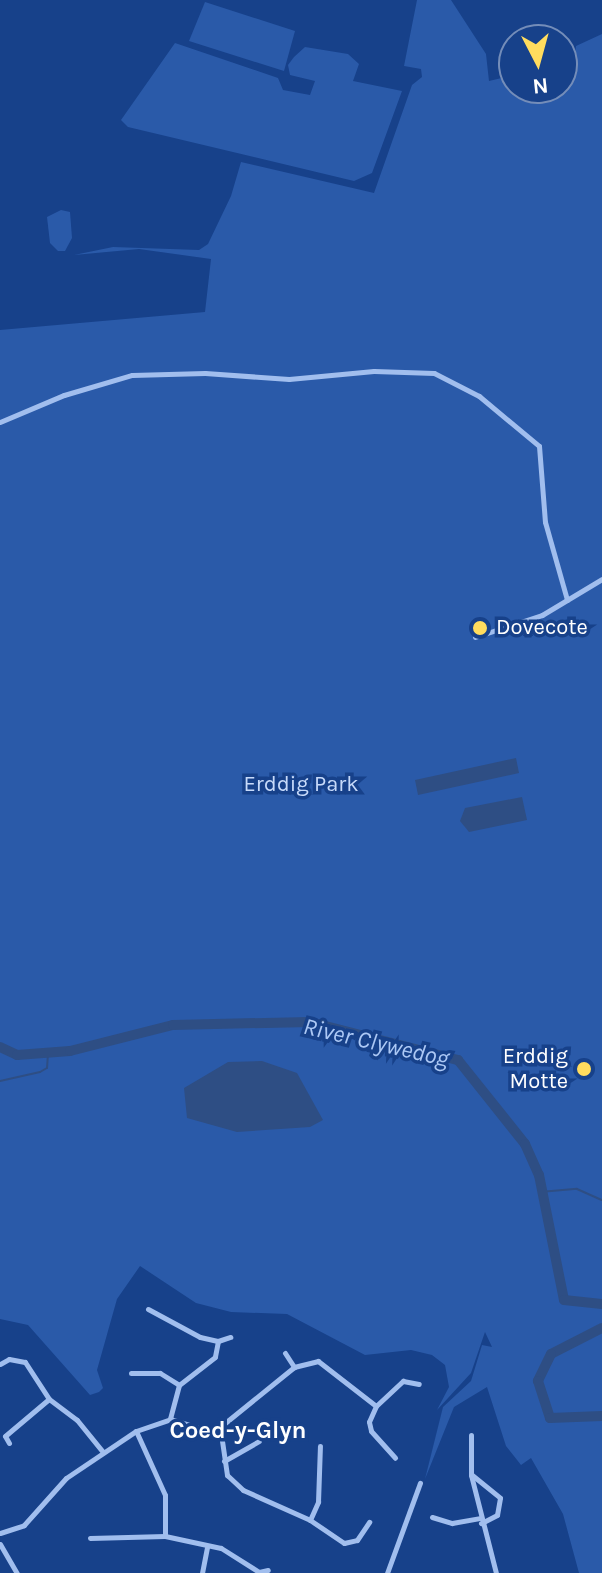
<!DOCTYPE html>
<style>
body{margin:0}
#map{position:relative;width:602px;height:1573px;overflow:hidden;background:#17418a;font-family:Karla,sans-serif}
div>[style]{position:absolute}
.green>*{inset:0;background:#2a5aa9}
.water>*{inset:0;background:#2e4e84}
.stream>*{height:2px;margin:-1px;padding:0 1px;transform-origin:1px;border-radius:1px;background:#2e4e84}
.river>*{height:10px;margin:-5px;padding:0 5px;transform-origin:5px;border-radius:5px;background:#2e4e84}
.street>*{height:5px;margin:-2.5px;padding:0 2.5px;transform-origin:2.5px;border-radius:2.5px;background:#a1beee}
.dots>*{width:22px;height:22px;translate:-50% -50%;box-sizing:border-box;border:4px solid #17418a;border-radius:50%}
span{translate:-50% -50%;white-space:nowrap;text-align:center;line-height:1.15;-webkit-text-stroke:7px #17418a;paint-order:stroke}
.poi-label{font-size:22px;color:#fff}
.left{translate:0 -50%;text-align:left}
.right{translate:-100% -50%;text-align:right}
.park-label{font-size:22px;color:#c7dafa}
.water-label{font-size:24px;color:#acc8f5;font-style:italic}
.neighbourhood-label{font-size:24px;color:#fff;font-weight:700}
.north{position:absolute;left:498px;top:24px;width:80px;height:80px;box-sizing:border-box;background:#17418a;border:2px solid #748db9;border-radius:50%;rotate:174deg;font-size:22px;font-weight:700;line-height:32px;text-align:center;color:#fff}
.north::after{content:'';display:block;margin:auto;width:28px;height:36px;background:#ffdc5e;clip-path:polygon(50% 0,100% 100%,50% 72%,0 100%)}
</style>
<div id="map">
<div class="green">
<i style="clip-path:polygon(417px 0,451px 0,486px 54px,489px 81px,514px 75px,514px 88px,562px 88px,562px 69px,574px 64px,576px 46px,602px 34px,602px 1573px,579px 1573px,563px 1514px,531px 1458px,521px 1465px,506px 1446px,487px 1387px,454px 1407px,425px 1479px,443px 1407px,471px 1381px,482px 1345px,492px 1347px,485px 1332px,471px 1373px,437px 1410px,449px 1387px,445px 1365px,432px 1355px,411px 1350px,365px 1355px,287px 1314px,231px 1312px,196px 1303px,140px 1266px,117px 1299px,97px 1370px,103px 1388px,99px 1392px,90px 1395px,28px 1325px,0 1319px,0 330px,205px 312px,211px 259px,139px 249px,74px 255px,113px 247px,199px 250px,208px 244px,231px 196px,241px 162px,374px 193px,412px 85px,422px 77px,421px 69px,404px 66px)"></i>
<i style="clip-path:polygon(205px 2px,295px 31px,284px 71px,189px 41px)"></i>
<i style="clip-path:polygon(175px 43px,278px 78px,283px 90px,310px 95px,315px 81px,290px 75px,288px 65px,294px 57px,305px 47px,348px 54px,359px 64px,353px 81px,402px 91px,372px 173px,354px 181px,128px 127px,121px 120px)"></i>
<i style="clip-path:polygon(61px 210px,70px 212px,72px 238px,65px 251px,58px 251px,50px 243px,47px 217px)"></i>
</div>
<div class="water">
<i style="clip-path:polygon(516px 758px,519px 773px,418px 795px,415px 780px)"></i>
<i style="clip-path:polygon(522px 797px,527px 820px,469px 832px,460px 821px,465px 808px)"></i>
<i style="clip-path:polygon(262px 1061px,297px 1073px,323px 1120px,310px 1127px,237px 1132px,187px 1118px,184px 1088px,228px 1062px)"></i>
</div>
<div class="stream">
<i style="left:0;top:1081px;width:41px;rotate:-12.7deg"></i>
<i style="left:40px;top:1072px;width:8px;rotate:-30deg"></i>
<i style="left:47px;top:1068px;width:15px;rotate:-86deg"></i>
<i style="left:540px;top:1192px;width:37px;rotate:-5deg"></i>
<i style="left:577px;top:1189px;width:27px;rotate:24deg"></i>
</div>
<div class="river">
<i style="left:0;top:1047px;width:19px;rotate:25deg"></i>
<i style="left:17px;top:1055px;width:53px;rotate:-4.3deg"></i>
<i style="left:70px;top:1051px;width:106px;rotate:-14.2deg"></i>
<i style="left:173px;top:1025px;width:137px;rotate:-1.3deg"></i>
<i style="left:310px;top:1022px;width:153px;rotate:14.4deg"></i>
<i style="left:458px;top:1060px;width:107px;rotate:51.4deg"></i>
<i style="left:525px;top:1144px;width:34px;rotate:66deg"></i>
<i style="left:539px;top:1175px;width:127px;rotate:78.7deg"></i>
<i style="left:564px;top:1300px;width:38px;rotate:6deg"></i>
<i style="left:602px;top:1328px;width:57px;rotate:153deg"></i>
<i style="left:551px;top:1354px;width:30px;rotate:116deg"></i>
<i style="left:538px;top:1381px;width:39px;rotate:72deg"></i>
<i style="left:550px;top:1418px;width:52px;rotate:-2.2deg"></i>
</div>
<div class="street">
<i style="left:0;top:422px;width:69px;rotate:-22.9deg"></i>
<i style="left:64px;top:395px;width:71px;rotate:-16.4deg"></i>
<i style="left:132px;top:375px;width:73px;rotate:-1.6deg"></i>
<i style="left:205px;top:373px;width:84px;rotate:4.1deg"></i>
<i style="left:289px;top:379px;width:85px;rotate:-5.4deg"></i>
<i style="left:374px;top:371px;width:60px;rotate:1.9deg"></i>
<i style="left:434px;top:373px;width:51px;rotate:27.1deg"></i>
<i style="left:479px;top:396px;width:78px;rotate:39.8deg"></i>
<i style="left:539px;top:446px;width:76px;rotate:85.5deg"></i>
<i style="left:545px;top:522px;width:81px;rotate:74.2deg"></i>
<i style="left:475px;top:637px;width:71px;rotate:-18.2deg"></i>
<i style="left:542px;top:615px;width:70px;rotate:-31deg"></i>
<i style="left:148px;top:1309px;width:59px;rotate:28.3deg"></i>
<i style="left:200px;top:1337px;width:18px;rotate:13deg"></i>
<i style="left:218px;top:1341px;width:16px;rotate:101deg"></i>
<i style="left:215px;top:1357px;width:46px;rotate:142.1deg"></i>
<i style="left:179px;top:1385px;width:35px;rotate:105deg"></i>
<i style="left:218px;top:1341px;width:13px;rotate:-18deg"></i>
<i style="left:285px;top:1353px;width:17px;rotate:57deg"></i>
<i style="left:0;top:1364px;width:10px;rotate:-29deg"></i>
<i style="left:9px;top:1359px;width:16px;rotate:11deg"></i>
<i style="left:25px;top:1362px;width:44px;rotate:57deg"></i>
<i style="left:49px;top:1399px;width:35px;rotate:37deg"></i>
<i style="left:77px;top:1420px;width:41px;rotate:50.9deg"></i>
<i style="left:131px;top:1373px;width:29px"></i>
<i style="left:160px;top:1373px;width:22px;rotate:32deg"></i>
<i style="left:376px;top:1406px;width:17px;rotate:114deg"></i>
<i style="left:369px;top:1422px;width:9px;rotate:77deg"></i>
<i style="left:371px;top:1431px;width:36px;rotate:48deg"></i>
<i style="left:220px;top:1427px;width:49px;rotate:81.7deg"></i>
<i style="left:227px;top:1475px;width:22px;rotate:43deg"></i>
<i style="left:243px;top:1490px;width:73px;rotate:24.1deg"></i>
<i style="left:310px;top:1520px;width:41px;rotate:34.1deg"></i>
<i style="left:344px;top:1543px;width:13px;rotate:-13deg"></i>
<i style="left:357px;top:1540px;width:22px;rotate:-56deg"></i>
<i style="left:136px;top:1431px;width:70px;rotate:65.6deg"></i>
<i style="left:165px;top:1495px;width:41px;rotate:90deg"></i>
<i style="left:471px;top:1435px;width:40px;rotate:90deg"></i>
<i style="left:471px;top:1475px;width:101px;rotate:75.7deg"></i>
<i style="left:9px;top:1443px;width:8px;rotate:-120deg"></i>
<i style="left:5px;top:1436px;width:57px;rotate:-40.1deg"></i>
<i style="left:224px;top:1461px;width:40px;rotate:-29.7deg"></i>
<i style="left:472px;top:1475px;width:36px;rotate:39deg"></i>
<i style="left:500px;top:1498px;width:17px;rotate:100deg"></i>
<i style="left:497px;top:1515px;width:18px;rotate:153deg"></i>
<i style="left:432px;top:1517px;width:21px;rotate:17deg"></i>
<i style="left:452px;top:1523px;width:28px;rotate:-10deg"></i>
<i style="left:310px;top:1520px;width:20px;rotate:-66deg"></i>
<i style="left:318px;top:1502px;width:56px;rotate:-88deg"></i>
<i style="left:0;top:1533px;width:25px;rotate:-18deg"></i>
<i style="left:24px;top:1525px;width:63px;rotate:-48.2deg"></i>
<i style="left:66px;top:1478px;width:84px;rotate:-33.9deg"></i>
<i style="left:136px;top:1431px;width:36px;rotate:-19deg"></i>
<i style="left:170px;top:1419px;width:37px;rotate:17deg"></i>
<i style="left:205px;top:1430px;width:15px;rotate:-11deg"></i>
<i style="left:220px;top:1427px;width:95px;rotate:-39deg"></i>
<i style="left:294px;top:1367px;width:25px;rotate:-14deg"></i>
<i style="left:318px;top:1361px;width:73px;rotate:37.8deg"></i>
<i style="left:376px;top:1406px;width:37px;rotate:-43deg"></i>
<i style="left:403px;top:1381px;width:16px;rotate:11deg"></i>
<i style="left:90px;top:1538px;width:75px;rotate:-1.5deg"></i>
<i style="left:165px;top:1536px;width:57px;rotate:12.1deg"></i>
<i style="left:221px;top:1548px;width:45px;rotate:32.3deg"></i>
<i style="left:259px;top:1572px;width:9px;rotate:-13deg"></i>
<i style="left:0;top:1544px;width:34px;rotate:60deg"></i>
<i style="left:202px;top:1573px;width:26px;rotate:-79deg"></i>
<i style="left:387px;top:1573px;width:96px;rotate:-69.9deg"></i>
</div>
<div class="dots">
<i style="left:480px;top:628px;background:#ffdc5e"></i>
<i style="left:584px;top:1069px;background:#ffdc5e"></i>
</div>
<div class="poi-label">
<span class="left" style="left:496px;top:628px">Dovecote</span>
<span class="right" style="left:568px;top:1069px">Erddig<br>Motte</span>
</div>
<div class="park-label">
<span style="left:301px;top:785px">Erddig Park</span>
</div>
<div class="water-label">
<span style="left:376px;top:1043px;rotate:13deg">River Clywedog</span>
</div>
<div class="neighbourhood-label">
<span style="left:238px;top:1431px">Coed-y-Glyn</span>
</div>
<div class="north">N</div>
</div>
